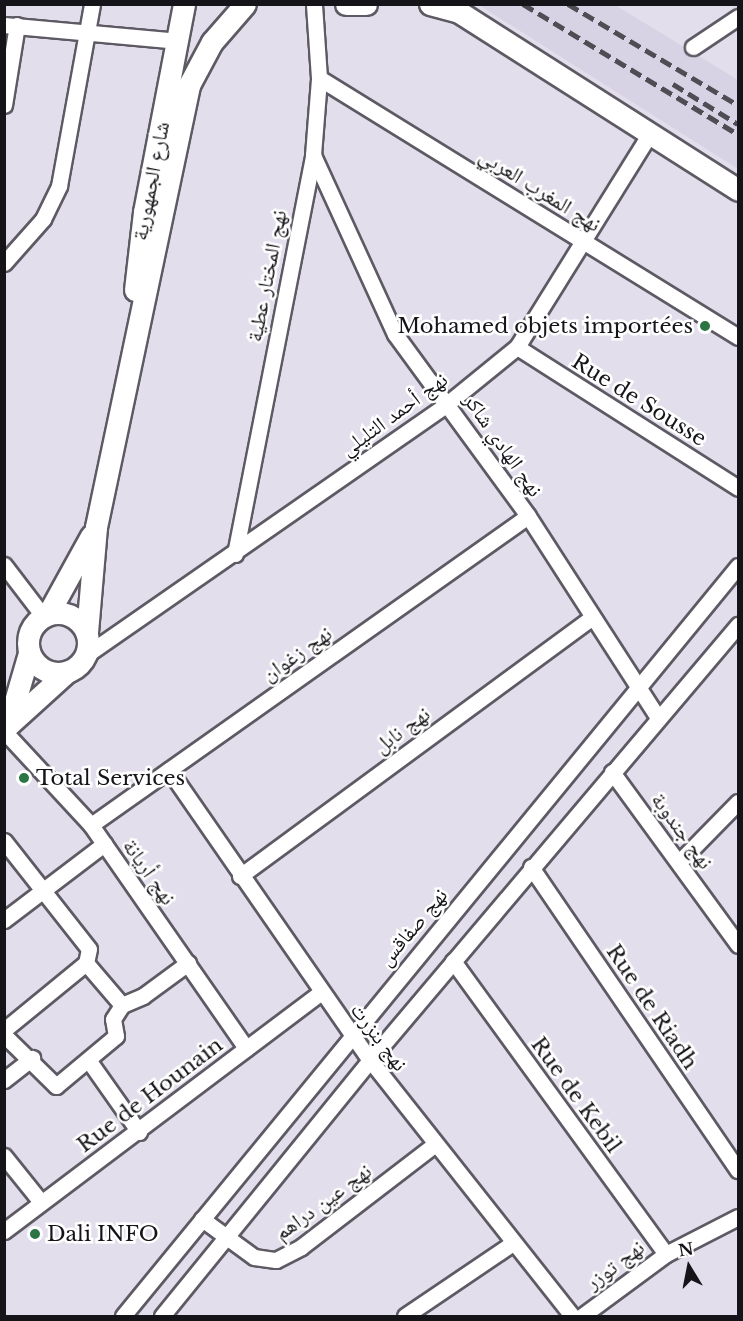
<!DOCTYPE html>
<meta charset="utf-8">
<style>
body{margin:0}
#map{position:relative;width:743px;height:1321px;overflow:hidden;background:#e3deeb;font-family:"Libre Baskerville","Noto Naskh Arabic",serif}
div>[style]{position:absolute}
.built>*{inset:0;background:#d8d2e5}
.roads{filter:drop-shadow(2px 0 #5e5a64) drop-shadow(-2px 0 #5e5a64) drop-shadow(0 2px #5e5a64) drop-shadow(0 -2px #5e5a64)}
.street>*{height:15px;margin:-7.5px;padding:0 7.5px;transform-origin:7.5px;border-radius:7.5px;background:#fff}
.secondary>*{height:21px;margin:-10.5px;padding:0 10.5px;transform-origin:10.5px;border-radius:10.5px;background:#fff}
.secondary>.ring{margin:-10.5px;padding:0;box-sizing:content-box;background:none;border:21px solid #fff;border-radius:50%}
.rail>*{height:4.5px;margin-top:-2.25px;transform-origin:0;background:repeating-linear-gradient(90deg,#4f4d53 0 12px,transparent 0 18px)}
.dots>*{width:16px;height:16px;translate:-50% -50%;box-sizing:border-box;border:3px solid #fff;border-radius:50%}
span{translate:-50% -50%;white-space:nowrap;text-align:center;line-height:1.15;-webkit-text-stroke:5px #fff;paint-order:stroke}
.street-label{font-size:21px;color:#151418}
.poi-label{font-size:21px;color:#151418}
.right{translate:-100% -50%;text-align:right}
.left{translate:0 -50%;text-align:left}
.frame{position:absolute;inset:0;border:6px solid #151418;pointer-events:none}
.north{position:absolute;left:659px;top:1237px;width:60px;height:60px;-webkit-text-stroke:4px #fff;paint-order:stroke;rotate:350deg;font-size:16px;font-weight:700;line-height:24px;text-align:center;color:#151418}
.north::after{content:'';display:block;margin:auto;width:21px;height:27px;background:#151418;clip-path:polygon(50% 0,100% 100%,50% 72%,0 100%)}
</style>
<div id="map">
<div class="built">
<i style="clip-path:polygon(479px 5px,615px 5px,738px 80px,738px 169px)"></i>
</div>
<div class="roads">
<div class="street">
<i style="left:4px;top:25px;width:176px;rotate:5.2deg"></i>
<i style="left:693px;top:47px;width:54px;rotate:-33.7deg"></i>
<i style="left:319px;top:78px;width:493px;rotate:31.7deg"></i>
<i style="left:4px;top:105px;width:81px;rotate:-80.8deg"></i>
<i style="left:313px;top:155px;width:197px;rotate:65.4deg"></i>
<i style="left:395px;top:334px;width:225px;rotate:53.8deg"></i>
<i style="left:528px;top:516px;width:240px;rotate:57.2deg"></i>
<i style="left:4px;top:263px;width:59px;rotate:-48.4deg"></i>
<i style="left:43px;top:219px;width:37px;rotate:-64deg"></i>
<i style="left:59px;top:186px;width:185px;rotate:-79.7deg"></i>
<i style="left:517px;top:347px;width:262px;rotate:32.5deg"></i>
<i style="left:235px;top:554px;width:407px;rotate:-78.9deg"></i>
<i style="left:313px;top:155px;width:77px;rotate:-85.5deg"></i>
<i style="left:319px;top:78px;width:74px;rotate:-93.9deg"></i>
<i style="left:4px;top:565px;width:64px;rotate:52.6deg"></i>
<i style="left:86px;top:655px;width:441px;rotate:-34.8deg"></i>
<i style="left:448px;top:403px;width:89px;rotate:-39.1deg"></i>
<i style="left:517px;top:347px;width:252px;rotate:-58.1deg"></i>
<i style="left:4px;top:731px;width:128px;rotate:47.2deg"></i>
<i style="left:91px;top:825px;width:272px;rotate:55.2deg"></i>
<i style="left:169px;top:770px;width:353px;rotate:55.3deg"></i>
<i style="left:370px;top:1060px;width:326px;rotate:51.7deg"></i>
<i style="left:612px;top:772px;width:214px;rotate:53.9deg"></i>
<i style="left:91px;top:825px;width:535px;rotate:-35.26deg"></i>
<i style="left:4px;top:841px;width:137px;rotate:51.8deg"></i>
<i style="left:89px;top:949px;width:14px;rotate:102deg"></i>
<i style="left:86px;top:963px;width:55px;rotate:49.4deg"></i>
<i style="left:679px;top:862px;width:84px;rotate:-45.5deg"></i>
<i style="left:531px;top:867px;width:367px;rotate:55.7deg"></i>
<i style="left:240px;top:876px;width:434px;rotate:-36.3deg"></i>
<i style="left:4px;top:920px;width:126px;rotate:-37.2deg"></i>
<i style="left:453px;top:961px;width:362px;rotate:54deg"></i>
<i style="left:4px;top:1030px;width:106px;rotate:-39.3deg"></i>
<i style="left:4px;top:1035px;width:73px;rotate:44.4deg"></i>
<i style="left:56px;top:1086px;width:78px;rotate:-39.8deg"></i>
<i style="left:116px;top:1036px;width:17px;rotate:-100deg"></i>
<i style="left:113px;top:1019px;width:17px;rotate:-57deg"></i>
<i style="left:122px;top:1005px;width:23px;rotate:-23deg"></i>
<i style="left:143px;top:996px;width:56px;rotate:-36.3deg"></i>
<i style="left:89px;top:1061px;width:87px;rotate:54.8deg"></i>
<i style="left:4px;top:1080px;width:36px;rotate:-38deg"></i>
<i style="left:4px;top:1156px;width:59px;rotate:51.2deg"></i>
<i style="left:202px;top:1219px;width:64px;rotate:36.2deg"></i>
<i style="left:254px;top:1257px;width:22px;rotate:8deg"></i>
<i style="left:276px;top:1260px;width:28px;rotate:-27deg"></i>
<i style="left:301px;top:1247px;width:168px;rotate:-37.5deg"></i>
<i style="left:4px;top:1231px;width:396px;rotate:-37deg"></i>
<i style="left:123px;top:1316px;width:970px;rotate:-50.65deg"></i>
<i style="left:162px;top:1316px;width:330px;rotate:-50.9deg"></i>
<i style="left:370px;top:1060px;width:570px;rotate:-49.77deg"></i>
<i style="left:405px;top:1316px;width:130px;rotate:-34.1deg"></i>
<i style="left:582px;top:1316px;width:104px;rotate:-36.4deg"></i>
<i style="left:666px;top:1254px;width:81px;rotate:-27.2deg"></i>
</div>
<div class="secondary">
<i style="left:346px;top:4px;width:20px"></i>
<i style="left:430px;top:4px;width:30px;rotate:15deg"></i>
<i style="left:459px;top:12px;width:331px;rotate:32.5deg"></i>
<i style="left:135px;top:290px;width:79px;rotate:-83.4deg"></i>
<i style="left:144px;top:212px;width:212px;rotate:-79.1deg"></i>
<i class="ring" style="left:28px;top:613px;width:39px;height:39px"></i>
<i style="left:48px;top:614px;width:89px;rotate:-61.1deg"></i>
<i style="left:87px;top:632px;width:105px;rotate:-85.1deg"></i>
<i style="left:96px;top:527px;width:452px;rotate:-78.1deg"></i>
<i style="left:189px;top:85px;width:49px;rotate:-61.9deg"></i>
<i style="left:212px;top:42px;width:50px;rotate:-49deg"></i>
<i style="left:8px;top:725px;width:75px;rotate:-73.7deg"></i>
<i style="left:4px;top:729px;width:86px;rotate:-42.2deg"></i>
</div>
</div>
<div class="rail">
<i style="left:523px;top:4px;width:251px;rotate:31.2deg"></i>
<i style="left:568px;top:4px;width:198px;rotate:30.7deg"></i>
<i style="left:673px;top:84px;width:76px;rotate:31.6deg"></i>
</div>
<div class="dots">
<i style="left:705px;top:326px;background:#2a7543"></i>
<i style="left:24px;top:778px;background:#2a7543"></i>
<i style="left:35px;top:1234px;background:#2a7543"></i>
</div>
<div class="street-label">
<span style="left:151px;top:181px;rotate:-79deg">شارع الجمهورية</span>
<span style="left:540px;top:190px;rotate:32deg">نهج المغرب العربي</span>
<span style="left:267px;top:276px;rotate:-79deg">نهج المختار عطية</span>
<span style="left:639px;top:400px;rotate:32deg">Rue de Sousse</span>
<span style="left:394px;top:414px;rotate:-36deg">نهج أحمد التليلي</span>
<span style="left:503px;top:445px;rotate:55deg">نهج الهادي شاكر</span>
<span style="left:297px;top:654px;rotate:-35deg">نهج زغوان</span>
<span style="left:402px;top:730px;rotate:-36deg">نهج نابل</span>
<span style="left:682px;top:831px;rotate:54deg">نهج جندوبة</span>
<span style="left:149px;top:872px;rotate:55deg">نهج أريانة</span>
<span style="left:413px;top:927px;rotate:-50deg">نهج صفاقس</span>
<span style="left:652px;top:1007px;rotate:56deg">Rue de Riadh</span>
<span style="left:379px;top:1037px;rotate:53deg">نهج بنزرت</span>
<span style="left:150px;top:1095px;rotate:-37deg">Rue de Hounain</span>
<span style="left:576px;top:1095px;rotate:54deg">Rue de Kebil</span>
<span style="left:323px;top:1202px;rotate:-36deg">نهج عين دراهم</span>
<span style="left:615px;top:1265px;rotate:-37deg">نهج توزر</span>
</div>
<div class="poi-label">
<span class="right" style="left:693px;top:326px">Mohamed objets importées</span>
<span class="left" style="left:36px;top:778px">Total Services</span>
<span class="left" style="left:47px;top:1234px">Dali INFO</span>
</div>
<div class="frame"></div>
<div class="north">N</div>
</div>
